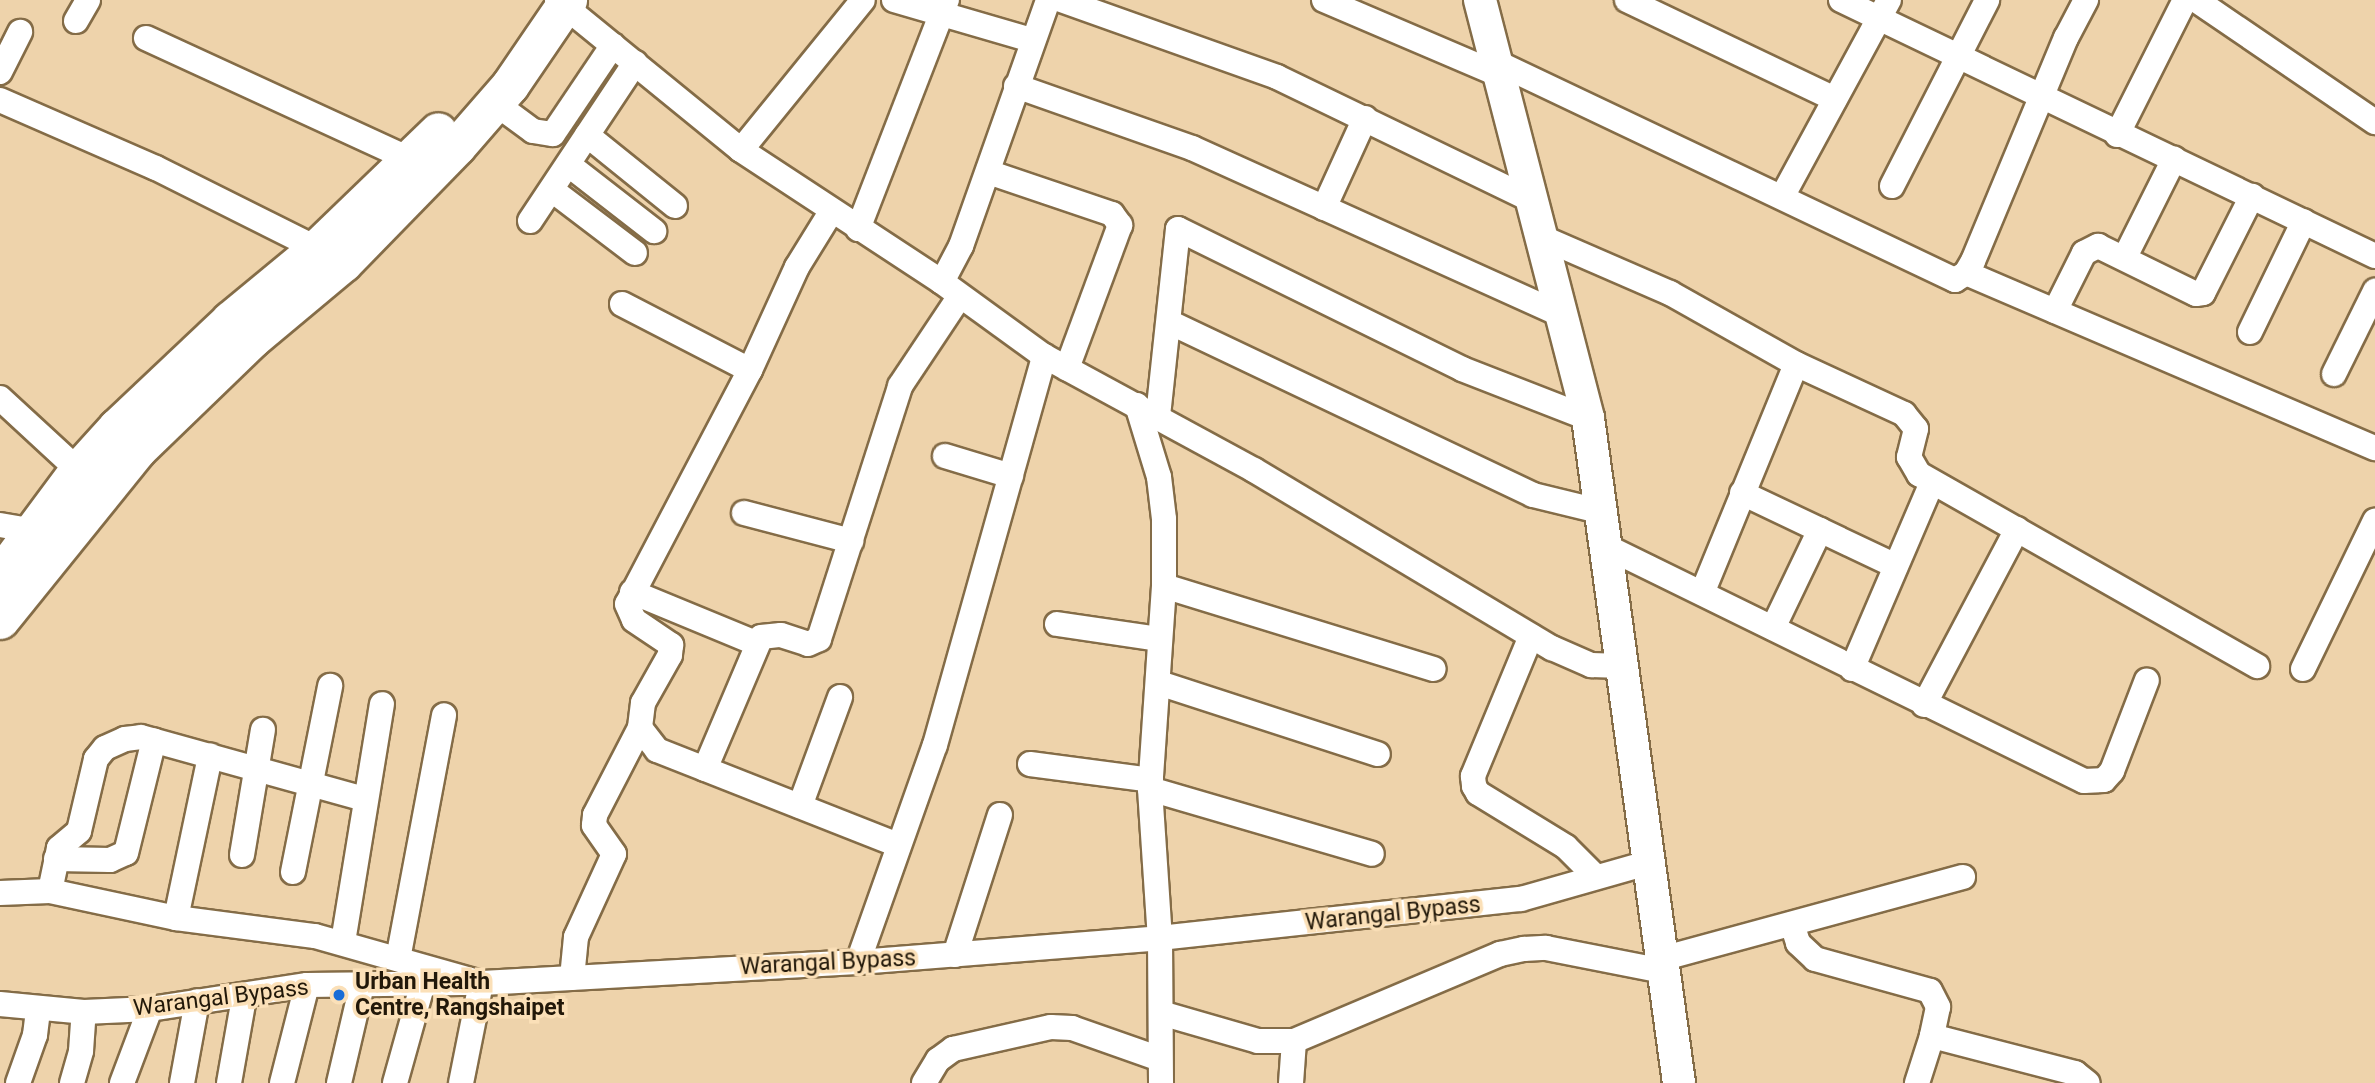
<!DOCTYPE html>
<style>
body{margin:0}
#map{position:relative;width:2375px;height:1083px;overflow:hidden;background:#eed3ab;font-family:Roboto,sans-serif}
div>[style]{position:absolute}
.roads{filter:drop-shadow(2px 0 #846c47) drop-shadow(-2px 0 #846c47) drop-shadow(0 2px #846c47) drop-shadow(0 -2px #846c47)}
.minor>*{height:24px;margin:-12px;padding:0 12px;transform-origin:12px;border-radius:12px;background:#fff}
.major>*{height:32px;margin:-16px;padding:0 16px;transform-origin:16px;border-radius:16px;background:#fff}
.highway>*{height:37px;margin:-18.5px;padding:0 18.5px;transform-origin:18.5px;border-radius:18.5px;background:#fff}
.dots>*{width:19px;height:19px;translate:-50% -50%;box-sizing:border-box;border:4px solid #fbe0b8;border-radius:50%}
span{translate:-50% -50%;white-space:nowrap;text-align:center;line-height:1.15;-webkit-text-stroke:7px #fbe0b8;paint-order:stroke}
.street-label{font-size:23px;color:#221809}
.poi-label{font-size:23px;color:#221809;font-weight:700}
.left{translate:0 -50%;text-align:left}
</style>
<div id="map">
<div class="roads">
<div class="minor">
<i style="left:557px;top:0;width:237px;rotate:39.2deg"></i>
<i style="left:741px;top:150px;width:240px;rotate:33.3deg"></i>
<i style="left:942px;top:282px;width:126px;rotate:36deg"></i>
<i style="left:1044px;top:356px;width:239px;rotate:28.5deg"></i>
<i style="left:1254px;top:470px;width:347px;rotate:30.9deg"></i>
<i style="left:1552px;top:648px;width:43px;rotate:23.6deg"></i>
<i style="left:1591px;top:665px;width:32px;rotate:2deg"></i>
<i style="left:894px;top:0;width:144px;rotate:16.2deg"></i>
<i style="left:1061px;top:0;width:229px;rotate:19.6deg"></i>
<i style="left:1277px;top:77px;width:283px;rotate:25.8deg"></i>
<i style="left:1324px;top:0;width:191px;rotate:23.1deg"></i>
<i style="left:1627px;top:0;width:230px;rotate:25.5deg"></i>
<i style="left:1841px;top:0;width:592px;rotate:25.61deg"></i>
<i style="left:2196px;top:0;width:217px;rotate:34.3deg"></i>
<i style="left:76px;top:21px;width:24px;rotate:-60deg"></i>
<i style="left:146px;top:38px;width:289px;rotate:24.7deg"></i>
<i style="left:1496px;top:62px;width:508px;rotate:25.41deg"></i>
<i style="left:1955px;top:280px;width:13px;rotate:-32deg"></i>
<i style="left:1966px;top:273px;width:14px;rotate:-60deg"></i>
<i style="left:1973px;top:261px;width:242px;rotate:-67.4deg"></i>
<i style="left:2066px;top:38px;width:43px;rotate:-62.2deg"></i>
<i style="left:0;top:72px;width:45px;rotate:-63.4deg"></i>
<i style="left:1016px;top:86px;width:187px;rotate:19.4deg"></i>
<i style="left:1192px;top:148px;width:404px;rotate:24.3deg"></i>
<i style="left:0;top:100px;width:170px;rotate:23.6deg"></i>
<i style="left:156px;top:168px;width:192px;rotate:26.6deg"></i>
<i style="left:495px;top:103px;width:47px;rotate:36.4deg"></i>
<i style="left:533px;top:131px;width:20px;rotate:9deg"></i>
<i style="left:553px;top:134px;width:107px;rotate:-56deg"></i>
<i style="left:587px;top:135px;width:113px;rotate:38.9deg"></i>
<i style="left:2117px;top:135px;width:151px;rotate:-63.3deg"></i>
<i style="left:741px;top:150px;width:193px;rotate:-50.9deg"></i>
<i style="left:569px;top:165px;width:108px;rotate:37.8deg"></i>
<i style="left:988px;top:172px;width:131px;rotate:18.7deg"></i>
<i style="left:1112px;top:214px;width:14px;rotate:54deg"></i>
<i style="left:1120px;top:225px;width:153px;rotate:110.3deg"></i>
<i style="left:1892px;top:186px;width:209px;rotate:-62.9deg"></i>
<i style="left:552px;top:190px;width:104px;rotate:37.2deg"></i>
<i style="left:1782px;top:197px;width:224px;rotate:-61.5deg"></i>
<i style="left:1324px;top:208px;width:99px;rotate:-65.5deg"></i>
<i style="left:831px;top:212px;width:65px;rotate:121.7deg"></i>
<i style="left:797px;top:267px;width:113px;rotate:114.5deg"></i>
<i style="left:750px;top:370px;width:264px;rotate:117.7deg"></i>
<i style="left:627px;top:604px;width:17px;rotate:66deg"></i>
<i style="left:634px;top:620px;width:45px;rotate:34deg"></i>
<i style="left:671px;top:645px;width:10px;rotate:96deg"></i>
<i style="left:670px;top:655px;width:55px;rotate:119.4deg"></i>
<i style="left:643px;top:703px;width:25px;rotate:97deg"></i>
<i style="left:640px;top:728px;width:28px;rotate:52deg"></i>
<i style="left:657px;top:750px;width:259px;rotate:21.5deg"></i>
<i style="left:530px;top:221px;width:190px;rotate:-56.4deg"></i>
<i style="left:858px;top:229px;width:246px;rotate:-68.8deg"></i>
<i style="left:1541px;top:237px;width:141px;rotate:23.5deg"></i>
<i style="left:1670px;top:293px;width:145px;rotate:29.4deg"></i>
<i style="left:1796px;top:364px;width:119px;rotate:24.8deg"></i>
<i style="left:1904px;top:414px;width:19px;rotate:51deg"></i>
<i style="left:1916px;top:429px;width:29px;rotate:104deg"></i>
<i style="left:1909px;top:457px;width:20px;rotate:60deg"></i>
<i style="left:1919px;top:474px;width:389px;rotate:29.6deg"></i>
<i style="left:2125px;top:257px;width:110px;rotate:-63.4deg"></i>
<i style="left:1966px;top:273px;width:445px;rotate:23.2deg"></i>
<i style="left:942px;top:282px;width:41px;rotate:-62.2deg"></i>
<i style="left:961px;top:246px;width:261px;rotate:-70.5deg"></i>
<i style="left:622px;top:304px;width:144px;rotate:27.3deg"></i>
<i style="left:2055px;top:311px;width:65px;rotate:-63.4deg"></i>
<i style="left:2084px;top:253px;width:16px;rotate:-27deg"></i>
<i style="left:2098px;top:246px;width:109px;rotate:26.1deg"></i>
<i style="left:2196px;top:294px;width:7px;rotate:-8deg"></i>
<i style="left:2203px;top:293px;width:109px;rotate:-63.2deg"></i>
<i style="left:1169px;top:322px;width:403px;rotate:25.4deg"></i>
<i style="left:1533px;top:495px;width:72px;rotate:13.7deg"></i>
<i style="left:2250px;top:332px;width:123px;rotate:-64.1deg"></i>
<i style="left:2334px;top:374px;width:93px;rotate:-63.7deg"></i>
<i style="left:0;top:398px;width:106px;rotate:42.7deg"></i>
<i style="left:1137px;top:405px;width:75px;rotate:73deg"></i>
<i style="left:1159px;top:477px;width:42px;rotate:83.2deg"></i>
<i style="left:1164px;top:519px;width:67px;rotate:90deg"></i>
<i style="left:1164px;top:586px;width:203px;rotate:93.9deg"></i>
<i style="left:1150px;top:789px;width:149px;rotate:86.2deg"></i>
<i style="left:1160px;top:938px;width:145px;rotate:89.6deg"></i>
<i style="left:1158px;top:416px;width:188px;rotate:-83.9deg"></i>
<i style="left:1178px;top:229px;width:317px;rotate:26.2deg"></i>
<i style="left:1462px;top:369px;width:135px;rotate:21.3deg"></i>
<i style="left:945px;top:456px;width:69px;rotate:16.9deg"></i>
<i style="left:1742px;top:493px;width:170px;rotate:25.4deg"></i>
<i style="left:744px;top:513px;width:111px;rotate:14.7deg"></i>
<i style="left:0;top:525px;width:34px;rotate:10deg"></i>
<i style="left:1607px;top:547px;width:531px;rotate:26.13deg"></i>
<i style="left:2084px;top:781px;width:20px;rotate:-3deg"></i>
<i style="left:2104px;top:780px;width:12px;rotate:-48deg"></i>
<i style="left:2112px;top:771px;width:97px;rotate:-69deg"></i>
<i style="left:1164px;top:586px;width:282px;rotate:17.1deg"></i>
<i style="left:1703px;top:591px;width:245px;rotate:-67.7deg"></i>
<i style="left:632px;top:592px;width:134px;rotate:22.4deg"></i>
<i style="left:1057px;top:624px;width:104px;rotate:8.3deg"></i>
<i style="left:1773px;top:628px;width:109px;rotate:-64.4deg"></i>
<i style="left:1531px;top:636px;width:152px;rotate:112.5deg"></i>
<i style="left:1473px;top:776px;width:10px;rotate:84deg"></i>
<i style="left:1474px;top:786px;width:8px;rotate:60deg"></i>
<i style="left:1478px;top:793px;width:103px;rotate:31.5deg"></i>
<i style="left:1566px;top:847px;width:41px;rotate:45deg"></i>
<i style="left:1852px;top:669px;width:203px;rotate:-66.8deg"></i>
<i style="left:2303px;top:669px;width:165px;rotate:-64.1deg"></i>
<i style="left:1159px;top:683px;width:230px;rotate:18deg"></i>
<i style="left:1924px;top:705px;width:199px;rotate:-62.1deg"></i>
<i style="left:1030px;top:764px;width:122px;rotate:7.5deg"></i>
<i style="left:705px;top:769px;width:143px;rotate:-67deg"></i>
<i style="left:761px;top:637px;width:20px;rotate:-6deg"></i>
<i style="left:781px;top:635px;width:28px;rotate:18deg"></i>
<i style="left:808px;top:644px;width:12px;rotate:-24deg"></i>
<i style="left:819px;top:639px;width:266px;rotate:-72.2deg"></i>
<i style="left:900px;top:386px;width:108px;rotate:-56.3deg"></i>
<i style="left:1150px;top:789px;width:231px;rotate:16.3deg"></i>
<i style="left:800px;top:806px;width:116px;rotate:-69.8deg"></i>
<i style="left:242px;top:855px;width:127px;rotate:-80.5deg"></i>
<i style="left:56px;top:859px;width:54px;rotate:1.1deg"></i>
<i style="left:110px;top:860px;width:17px;rotate:-24deg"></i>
<i style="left:126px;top:853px;width:116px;rotate:-76.1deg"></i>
<i style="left:293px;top:872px;width:190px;rotate:-78.7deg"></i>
<i style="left:50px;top:891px;width:44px;rotate:-78.2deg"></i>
<i style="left:59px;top:848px;width:26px;rotate:-40deg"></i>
<i style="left:79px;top:831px;width:74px;rotate:-76.7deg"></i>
<i style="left:96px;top:759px;width:14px;rotate:-51deg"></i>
<i style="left:105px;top:748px;width:22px;rotate:-24deg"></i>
<i style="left:125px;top:739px;width:16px;rotate:-7deg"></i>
<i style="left:141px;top:737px;width:231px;rotate:15.5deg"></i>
<i style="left:0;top:893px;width:50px;rotate:-2.3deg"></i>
<i style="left:50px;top:891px;width:129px;rotate:12.1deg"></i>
<i style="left:176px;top:918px;width:140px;rotate:7.4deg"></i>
<i style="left:315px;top:936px;width:173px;rotate:15.8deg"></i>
<i style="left:481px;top:983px;width:102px;rotate:101.3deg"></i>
<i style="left:176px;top:918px;width:166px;rotate:-78.1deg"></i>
<i style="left:1792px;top:924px;width:20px;rotate:72deg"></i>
<i style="left:1798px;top:943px;width:23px;rotate:43deg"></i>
<i style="left:1815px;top:959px;width:119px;rotate:15.5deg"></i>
<i style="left:1930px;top:991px;width:18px;rotate:63deg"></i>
<i style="left:1938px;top:1007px;width:30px;rotate:102deg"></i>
<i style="left:343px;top:942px;width:241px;rotate:-80.7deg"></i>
<i style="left:955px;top:955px;width:147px;rotate:-72.2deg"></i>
<i style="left:398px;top:959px;width:248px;rotate:-79.3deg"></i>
<i style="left:1661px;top:959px;width:313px;rotate:-15.2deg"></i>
<i style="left:858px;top:962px;width:230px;rotate:-70.5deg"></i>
<i style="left:935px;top:745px;width:404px;rotate:-74.3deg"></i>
<i style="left:572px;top:978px;width:41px;rotate:-84.4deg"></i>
<i style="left:576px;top:937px;width:91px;rotate:-65.4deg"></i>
<i style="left:614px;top:854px;width:35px;rotate:-125deg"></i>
<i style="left:594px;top:825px;width:10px;rotate:-84deg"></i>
<i style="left:595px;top:815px;width:98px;rotate:-62.7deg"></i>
<i style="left:0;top:1004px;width:84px;rotate:5.4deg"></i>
<i style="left:84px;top:1012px;width:66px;rotate:-2.6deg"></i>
<i style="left:150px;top:1009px;width:159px;rotate:-8.7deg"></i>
<i style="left:307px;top:985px;width:174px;rotate:-0.7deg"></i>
<i style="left:481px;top:983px;width:378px;rotate:-3.2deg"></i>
<i style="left:858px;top:962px;width:303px;rotate:-4.5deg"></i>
<i style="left:1160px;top:938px;width:363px;rotate:-6.2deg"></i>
<i style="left:1521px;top:899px;width:135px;rotate:-15.9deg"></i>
<i style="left:1161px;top:1013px;width:101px;rotate:16.1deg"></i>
<i style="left:1258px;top:1041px;width:36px"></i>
<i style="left:1294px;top:1041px;width:224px;rotate:-22.9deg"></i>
<i style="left:1500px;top:954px;width:25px;rotate:-12deg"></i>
<i style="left:1524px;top:949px;width:22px;rotate:-3deg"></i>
<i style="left:1546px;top:948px;width:119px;rotate:11.1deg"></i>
<i style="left:18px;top:1083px;width:51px;rotate:-70.5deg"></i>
<i style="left:35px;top:1035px;width:25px;rotate:-83deg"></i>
<i style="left:72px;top:1083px;width:33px;rotate:-74deg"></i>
<i style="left:81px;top:1051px;width:39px;rotate:-86deg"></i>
<i style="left:122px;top:1083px;width:79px;rotate:-69.3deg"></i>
<i style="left:182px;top:1083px;width:83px;rotate:-79.6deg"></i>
<i style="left:229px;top:1083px;width:86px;rotate:-80deg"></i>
<i style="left:282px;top:1083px;width:101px;rotate:-75.7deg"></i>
<i style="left:339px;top:1083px;width:101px;rotate:-76.8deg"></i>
<i style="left:395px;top:1083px;width:101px;rotate:-74.4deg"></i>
<i style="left:924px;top:1083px;width:27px;rotate:-59deg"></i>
<i style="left:938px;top:1060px;width:19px;rotate:-36deg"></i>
<i style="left:953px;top:1049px;width:100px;rotate:-12.7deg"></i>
<i style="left:1051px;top:1027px;width:21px;rotate:3deg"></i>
<i style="left:1072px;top:1028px;width:93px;rotate:19.4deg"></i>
<i style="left:1291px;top:1083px;width:42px;rotate:-85.9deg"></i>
<i style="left:1917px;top:1083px;width:49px;rotate:-72.3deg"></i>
<i style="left:1932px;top:1036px;width:148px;rotate:14.5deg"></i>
<i style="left:2075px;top:1073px;width:16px;rotate:38deg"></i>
</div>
<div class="major">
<i style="left:1480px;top:0;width:432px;rotate:75.5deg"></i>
<i style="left:1588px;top:418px;width:671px;rotate:82.21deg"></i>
</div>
<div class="highway">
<i style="left:0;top:575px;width:131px;rotate:-53.4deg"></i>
<i style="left:78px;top:470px;width:58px;rotate:-47.8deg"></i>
<i style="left:117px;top:427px;width:156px;rotate:-43.4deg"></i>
<i style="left:230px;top:320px;width:113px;rotate:-39.6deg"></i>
<i style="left:317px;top:248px;width:168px;rotate:-44deg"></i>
<i style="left:0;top:620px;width:220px;rotate:-51.1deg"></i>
<i style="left:138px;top:449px;width:158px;rotate:-44deg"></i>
<i style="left:252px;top:339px;width:119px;rotate:-39.9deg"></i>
<i style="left:343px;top:263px;width:163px;rotate:-45.7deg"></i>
<i style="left:457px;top:146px;width:81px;rotate:-49deg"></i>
<i style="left:510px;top:85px;width:103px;rotate:-55.7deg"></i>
</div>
</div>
<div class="dots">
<i style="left:339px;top:995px;background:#196dd7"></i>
</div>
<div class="street-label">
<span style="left:1393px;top:914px;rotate:-6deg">Warangal Bypass</span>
<span style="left:828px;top:963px;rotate:-3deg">Warangal Bypass</span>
<span style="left:221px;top:998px;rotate:-7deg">Warangal Bypass</span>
</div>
<div class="poi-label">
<span class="left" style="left:355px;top:995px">Urban Health<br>Centre, Rangshaipet</span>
</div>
</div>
